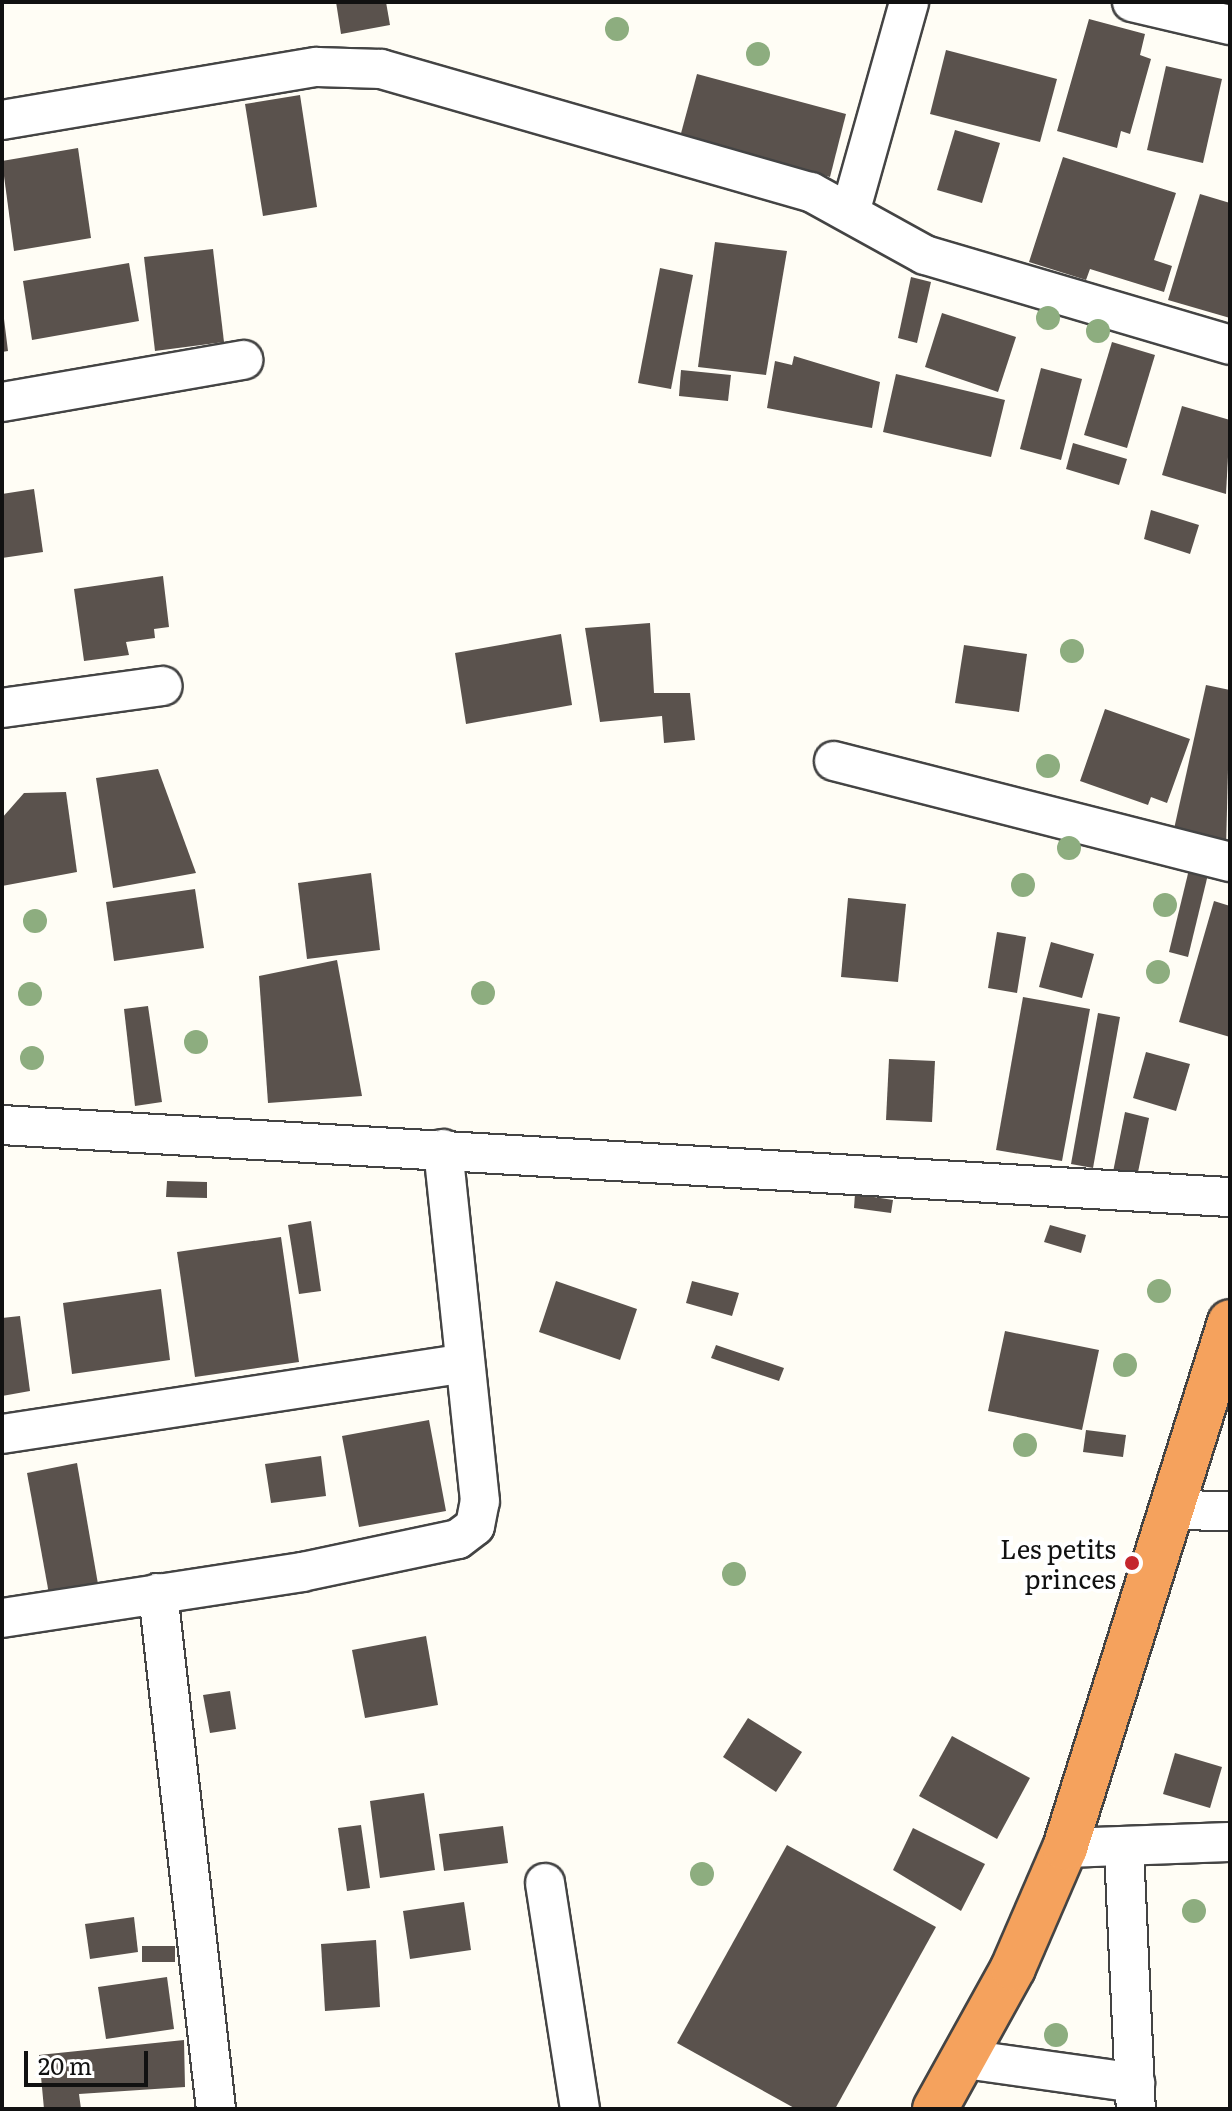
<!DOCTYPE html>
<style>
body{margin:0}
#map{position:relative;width:1232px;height:2111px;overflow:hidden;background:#fffdf5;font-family:Literata,serif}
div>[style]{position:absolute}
.building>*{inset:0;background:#5a524d}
.roads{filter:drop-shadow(2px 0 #444) drop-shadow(-2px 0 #444) drop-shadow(0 2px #444) drop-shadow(0 -2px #444)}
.street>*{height:38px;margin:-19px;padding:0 19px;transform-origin:19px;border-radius:19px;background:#fff}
.highway>*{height:44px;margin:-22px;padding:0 22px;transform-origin:22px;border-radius:22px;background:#f5a25d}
.trees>*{width:24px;height:24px;margin:-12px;border-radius:50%;background:#8dad7f}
.dots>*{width:22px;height:22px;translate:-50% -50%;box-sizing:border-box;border:4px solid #fff;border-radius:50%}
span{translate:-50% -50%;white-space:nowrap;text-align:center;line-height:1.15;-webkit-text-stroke:8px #fff;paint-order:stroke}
.poi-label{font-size:26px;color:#111}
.right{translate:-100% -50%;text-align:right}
.frame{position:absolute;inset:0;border:4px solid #111;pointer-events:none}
.scale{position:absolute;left:24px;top:2051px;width:124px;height:36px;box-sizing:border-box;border:4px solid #111;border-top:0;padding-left:10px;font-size:24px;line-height:28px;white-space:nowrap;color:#111;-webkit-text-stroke:6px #fff;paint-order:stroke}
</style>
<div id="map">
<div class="building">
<i style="clip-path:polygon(336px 2px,386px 2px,390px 25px,341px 34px)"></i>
<i style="clip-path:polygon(1089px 19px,1145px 34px,1140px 55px,1151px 59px,1130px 134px,1121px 131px,1117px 148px,1057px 131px)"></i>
<i style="clip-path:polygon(946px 50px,1057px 79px,1040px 142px,930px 114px)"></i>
<i style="clip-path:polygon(1166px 66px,1222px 79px,1203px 163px,1147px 150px)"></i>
<i style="clip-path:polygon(697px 74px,846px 114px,830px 177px,680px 137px)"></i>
<i style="clip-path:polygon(300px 95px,317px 207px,263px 216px,245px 104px)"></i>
<i style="clip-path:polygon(955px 130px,1000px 143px,982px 203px,937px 190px)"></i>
<i style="clip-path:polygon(78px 148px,91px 238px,14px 251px,2px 161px)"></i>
<i style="clip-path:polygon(1063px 157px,1176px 193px,1154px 260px,1172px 266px,1164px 292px,1090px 269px,1086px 280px,1029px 262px)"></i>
<i style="clip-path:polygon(1200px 194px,1230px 203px,1230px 318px,1168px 300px)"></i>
<i style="clip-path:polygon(715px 242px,787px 251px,766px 375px,698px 367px)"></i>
<i style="clip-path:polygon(213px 249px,224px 342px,155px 351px,144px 257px)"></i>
<i style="clip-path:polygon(129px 263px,139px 321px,32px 340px,23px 281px)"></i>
<i style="clip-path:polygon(660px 268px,693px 275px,671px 389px,638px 383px)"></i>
<i style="clip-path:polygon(911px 277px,931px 282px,917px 343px,898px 338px)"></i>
<i style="clip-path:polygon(2px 303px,8px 351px,2px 352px)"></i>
<i style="clip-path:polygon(942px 313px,1016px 337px,998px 392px,925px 367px)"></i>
<i style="clip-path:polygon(1112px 342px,1155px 355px,1127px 448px,1084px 435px)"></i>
<i style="clip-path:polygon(794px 356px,880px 382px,872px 428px,767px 408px,775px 361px,792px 365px)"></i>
<i style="clip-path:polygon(1041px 368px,1082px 379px,1061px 460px,1020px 449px)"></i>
<i style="clip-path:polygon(681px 370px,731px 375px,728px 401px,679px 396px)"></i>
<i style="clip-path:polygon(896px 374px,1005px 400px,991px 457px,883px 432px)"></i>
<i style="clip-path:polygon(1182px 406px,1230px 420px,1226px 494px,1162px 475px)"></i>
<i style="clip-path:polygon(1073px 443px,1127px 459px,1119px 485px,1066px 469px)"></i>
<i style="clip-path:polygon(34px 489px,43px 552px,2px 558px,2px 494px)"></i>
<i style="clip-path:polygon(1151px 510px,1199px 525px,1190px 554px,1144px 539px)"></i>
<i style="clip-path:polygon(163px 576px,169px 627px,154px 629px,155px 638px,126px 642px,129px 655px,84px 661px,74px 589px)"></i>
<i style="clip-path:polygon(650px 623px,654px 693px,690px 693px,695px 740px,664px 743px,662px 716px,600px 722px,585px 628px)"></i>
<i style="clip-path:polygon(561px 634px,572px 705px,466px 724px,455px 653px)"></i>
<i style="clip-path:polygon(964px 645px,1027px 654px,1019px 712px,955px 703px)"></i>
<i style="clip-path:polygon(1206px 685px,1230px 690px,1226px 849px,1172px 838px)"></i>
<i style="clip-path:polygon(1105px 709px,1190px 739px,1167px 803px,1151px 797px,1148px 805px,1080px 781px)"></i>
<i style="clip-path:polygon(158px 769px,196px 873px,113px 888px,96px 778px)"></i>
<i style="clip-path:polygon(66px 792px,77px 872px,2px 886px,2px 818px,24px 793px)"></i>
<i style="clip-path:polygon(1192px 857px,1211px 862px,1188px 957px,1169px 952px)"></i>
<i style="clip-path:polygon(371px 873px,380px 950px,307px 959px,298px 883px)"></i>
<i style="clip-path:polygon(195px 889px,204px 948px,114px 961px,106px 902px)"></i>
<i style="clip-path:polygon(848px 898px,906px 904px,898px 982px,841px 977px)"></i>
<i style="clip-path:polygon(1214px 901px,1230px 906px,1230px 1037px,1179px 1022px)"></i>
<i style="clip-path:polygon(997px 932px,1026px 937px,1017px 993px,988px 988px)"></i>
<i style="clip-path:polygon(1051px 942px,1094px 954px,1082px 998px,1039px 987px)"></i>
<i style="clip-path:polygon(337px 960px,362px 1096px,268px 1103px,259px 976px)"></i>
<i style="clip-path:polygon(1023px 997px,1090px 1009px,1062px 1161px,996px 1150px)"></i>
<i style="clip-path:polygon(148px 1006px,162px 1102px,135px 1106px,124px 1009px)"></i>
<i style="clip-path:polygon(1098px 1013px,1120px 1017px,1093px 1168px,1071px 1164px)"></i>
<i style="clip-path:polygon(1146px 1052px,1190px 1064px,1176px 1111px,1133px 1098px)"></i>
<i style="clip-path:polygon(889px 1059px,935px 1061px,932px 1122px,886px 1120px)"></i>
<i style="clip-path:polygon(1125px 1112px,1149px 1118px,1136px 1182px,1112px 1177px)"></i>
<i style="clip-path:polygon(167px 1181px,207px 1182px,207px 1198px,166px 1197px)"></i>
<i style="clip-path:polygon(855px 1194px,893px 1200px,891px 1213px,854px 1208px)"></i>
<i style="clip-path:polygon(311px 1221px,321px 1291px,299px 1294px,288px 1225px)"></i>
<i style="clip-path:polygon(1050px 1225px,1086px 1235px,1081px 1253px,1044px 1242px)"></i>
<i style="clip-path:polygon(281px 1237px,299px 1362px,195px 1377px,177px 1252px)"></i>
<i style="clip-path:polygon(556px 1281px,637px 1309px,620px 1360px,539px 1332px)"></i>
<i style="clip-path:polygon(692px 1281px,739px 1293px,732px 1316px,686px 1303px)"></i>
<i style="clip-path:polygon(161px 1289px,170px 1360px,72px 1374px,63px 1303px)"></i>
<i style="clip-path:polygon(20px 1316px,30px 1391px,2px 1396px,2px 1318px)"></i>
<i style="clip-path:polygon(1005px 1331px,1099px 1350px,1082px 1430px,988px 1411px)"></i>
<i style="clip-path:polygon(716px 1345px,784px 1368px,779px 1381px,711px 1358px)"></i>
<i style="clip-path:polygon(429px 1420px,446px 1511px,359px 1527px,342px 1436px)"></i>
<i style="clip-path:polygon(1086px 1430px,1126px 1435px,1123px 1457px,1083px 1452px)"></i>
<i style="clip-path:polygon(321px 1456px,326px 1496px,271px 1503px,265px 1464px)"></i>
<i style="clip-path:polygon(77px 1463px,98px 1584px,49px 1594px,27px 1473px)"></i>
<i style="clip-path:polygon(426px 1636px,438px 1705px,365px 1718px,352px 1650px)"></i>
<i style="clip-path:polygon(230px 1691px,236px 1729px,210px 1733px,203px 1695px)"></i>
<i style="clip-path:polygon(748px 1718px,802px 1752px,776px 1792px,723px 1757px)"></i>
<i style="clip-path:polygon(952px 1736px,1030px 1778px,997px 1839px,919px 1796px)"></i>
<i style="clip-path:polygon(1175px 1753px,1222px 1767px,1210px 1808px,1163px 1794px)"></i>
<i style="clip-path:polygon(424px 1793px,435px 1870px,380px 1878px,370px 1801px)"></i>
<i style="clip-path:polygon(361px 1825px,370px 1888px,347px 1891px,338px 1828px)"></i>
<i style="clip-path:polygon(503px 1826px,508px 1863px,444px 1871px,439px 1834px)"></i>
<i style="clip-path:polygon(913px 1828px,985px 1864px,961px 1911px,893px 1870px)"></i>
<i style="clip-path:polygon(787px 1845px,936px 1927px,835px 2109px,796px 2109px,677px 2043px)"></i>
<i style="clip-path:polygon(464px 1902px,471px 1950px,410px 1959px,403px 1911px)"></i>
<i style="clip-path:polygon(134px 1917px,138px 1952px,90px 1959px,85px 1924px)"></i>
<i style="clip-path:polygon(376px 1940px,380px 2007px,325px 2011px,321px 1944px)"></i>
<i style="clip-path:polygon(142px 1946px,175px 1946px,175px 1962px,142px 1962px)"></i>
<i style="clip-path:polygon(167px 1977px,174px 2029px,106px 2039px,98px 1987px)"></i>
<i style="clip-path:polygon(184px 2040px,185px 2087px,79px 2094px,81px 2109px,44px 2109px,39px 2055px)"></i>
</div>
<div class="roads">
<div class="street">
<i style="left:1132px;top:2px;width:101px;rotate:13.2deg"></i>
<i style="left:2px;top:120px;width:319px;rotate:-9.6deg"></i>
<i style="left:317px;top:67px;width:64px;rotate:1.8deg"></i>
<i style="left:381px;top:69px;width:447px;rotate:16deg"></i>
<i style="left:811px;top:192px;width:130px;rotate:28.9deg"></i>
<i style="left:925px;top:255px;width:318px;rotate:16.4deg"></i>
<i style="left:851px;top:209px;width:215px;rotate:-74.3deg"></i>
<i style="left:2px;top:402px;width:245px;rotate:-9.9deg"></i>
<i style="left:2px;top:708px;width:162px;rotate:-7.8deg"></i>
<i style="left:834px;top:761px;width:409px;rotate:14.3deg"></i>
<i style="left:2px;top:1125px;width:1230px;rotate:3.36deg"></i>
<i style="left:2px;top:1434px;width:464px;rotate:-8.7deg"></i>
<i style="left:1172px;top:1510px;width:58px;rotate:1deg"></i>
<i style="left:158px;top:1593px;width:519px;rotate:83.59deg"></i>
<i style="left:2px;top:1618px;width:304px;rotate:-8.7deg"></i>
<i style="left:302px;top:1572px;width:159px;rotate:-11.9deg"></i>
<i style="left:458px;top:1539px;width:21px;rotate:-37deg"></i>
<i style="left:475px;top:1526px;width:25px;rotate:-79deg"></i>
<i style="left:480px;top:1501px;width:354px;rotate:-96deg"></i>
<i style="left:1065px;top:1848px;width:165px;rotate:-2.1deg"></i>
<i style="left:1124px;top:1849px;width:260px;rotate:87.4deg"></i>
<i style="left:545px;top:1883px;width:229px;rotate:81.2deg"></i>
<i style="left:965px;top:2059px;width:172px;rotate:8deg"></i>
</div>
<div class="highway">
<i style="left:935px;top:2109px;width:161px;rotate:-61deg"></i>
<i style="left:1013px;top:1968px;width:131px;rotate:-66.6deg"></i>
<i style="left:1065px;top:1848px;width:551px;rotate:-72.58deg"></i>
</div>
</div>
<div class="trees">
<i style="left:617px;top:29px"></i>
<i style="left:758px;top:54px"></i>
<i style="left:1048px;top:318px"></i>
<i style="left:1098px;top:331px"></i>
<i style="left:1072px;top:651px"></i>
<i style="left:1048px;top:766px"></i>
<i style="left:1069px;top:848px"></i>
<i style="left:1023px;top:885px"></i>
<i style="left:1165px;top:905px"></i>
<i style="left:35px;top:921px"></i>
<i style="left:1158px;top:972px"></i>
<i style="left:483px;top:993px"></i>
<i style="left:30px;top:994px"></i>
<i style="left:196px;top:1042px"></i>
<i style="left:32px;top:1058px"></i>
<i style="left:1159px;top:1291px"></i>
<i style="left:1125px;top:1365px"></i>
<i style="left:1025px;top:1445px"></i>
<i style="left:734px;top:1574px"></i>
<i style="left:702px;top:1874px"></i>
<i style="left:1194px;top:1911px"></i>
<i style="left:1056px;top:2035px"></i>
</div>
<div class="dots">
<i style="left:1132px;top:1563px;background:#c4262e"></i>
</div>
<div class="poi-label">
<span class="right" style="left:1116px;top:1563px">Les petits<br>princes</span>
</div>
<div class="frame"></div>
<div class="scale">20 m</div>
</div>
